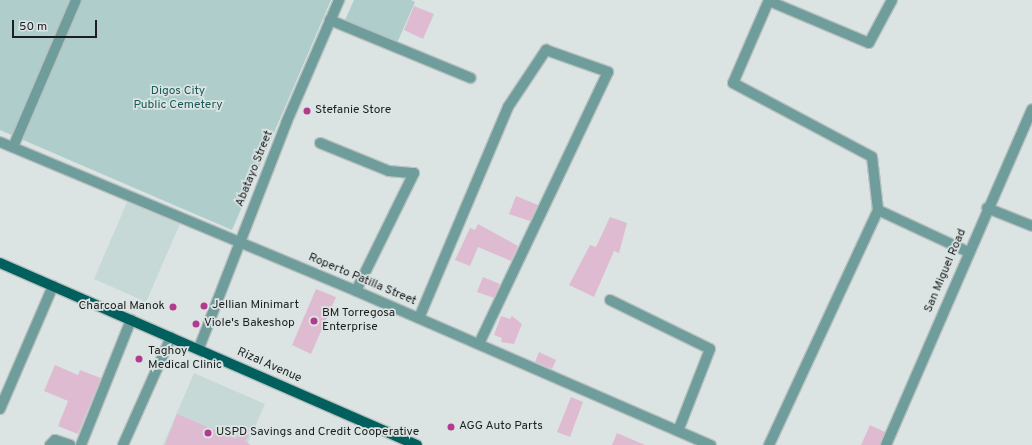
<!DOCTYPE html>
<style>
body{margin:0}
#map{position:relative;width:1032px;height:445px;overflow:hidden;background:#dbe4e3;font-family:Overpass,sans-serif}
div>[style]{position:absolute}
.built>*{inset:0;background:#c7d9d7}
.green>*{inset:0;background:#aecdcb}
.building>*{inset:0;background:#dfbbd1}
.roads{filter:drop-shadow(1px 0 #b9c1c0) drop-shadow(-1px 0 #b9c1c0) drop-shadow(0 1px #b9c1c0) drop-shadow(0 -1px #b9c1c0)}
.minor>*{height:10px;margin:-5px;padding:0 5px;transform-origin:5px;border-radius:5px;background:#6f9d9b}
.tertiary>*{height:10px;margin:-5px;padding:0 5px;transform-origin:5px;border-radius:5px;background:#6f9d9b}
.primary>*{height:10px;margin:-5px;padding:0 5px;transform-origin:5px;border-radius:5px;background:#01605e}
.dots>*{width:11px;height:11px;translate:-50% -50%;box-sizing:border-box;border:2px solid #dbe4e3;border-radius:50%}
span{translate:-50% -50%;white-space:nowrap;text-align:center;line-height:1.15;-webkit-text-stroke:3.5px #dbe4e3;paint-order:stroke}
.park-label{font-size:12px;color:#175a58}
.poi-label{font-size:12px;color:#1c1f1f}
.left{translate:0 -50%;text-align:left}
.right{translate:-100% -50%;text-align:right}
.street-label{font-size:12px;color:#1c1f1f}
.scale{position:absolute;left:12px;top:20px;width:85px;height:18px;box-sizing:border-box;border:2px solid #1c1f1f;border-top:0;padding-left:5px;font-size:12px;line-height:14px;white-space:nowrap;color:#1c1f1f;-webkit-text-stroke:3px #dbe4e3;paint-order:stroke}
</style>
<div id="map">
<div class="built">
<i style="clip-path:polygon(127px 202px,180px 224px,146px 302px,94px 279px)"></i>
<i style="clip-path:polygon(194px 373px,265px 404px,247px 445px,163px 445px)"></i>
</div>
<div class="green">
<i style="clip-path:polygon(0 0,331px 0,232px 230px,0 130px)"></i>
<i style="clip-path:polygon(354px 0,411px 0,415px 2px,397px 43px,345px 20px)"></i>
</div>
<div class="building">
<i style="clip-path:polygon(414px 6px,434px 14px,423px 39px,404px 30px)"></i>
<i style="clip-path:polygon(516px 196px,538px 205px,530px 221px,509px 214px)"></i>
<i style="clip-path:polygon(610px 217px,627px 223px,619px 253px,614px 251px,594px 297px,569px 285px,590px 245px,596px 247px)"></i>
<i style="clip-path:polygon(478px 224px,518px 246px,511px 261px,478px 247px,470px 266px,455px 260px,470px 228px,475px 230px)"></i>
<i style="clip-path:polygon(483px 277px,500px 284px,494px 298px,477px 292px)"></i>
<i style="clip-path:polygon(316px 289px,336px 297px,311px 354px,292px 345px)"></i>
<i style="clip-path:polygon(501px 316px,510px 319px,512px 316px,522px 324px,514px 344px,501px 342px,502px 338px,494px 335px)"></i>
<i style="clip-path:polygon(539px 352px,556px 360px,552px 369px,535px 362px)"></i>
<i style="clip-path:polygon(55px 365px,78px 375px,80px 370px,101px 378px,78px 434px,58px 426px,68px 401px,44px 391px)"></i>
<i style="clip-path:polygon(571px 397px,583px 402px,570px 437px,557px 432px)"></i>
<i style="clip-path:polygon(177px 414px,236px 439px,240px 431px,249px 435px,245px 442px,251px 445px,165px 445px)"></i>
<i style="clip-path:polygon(870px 425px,885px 432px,880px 445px,861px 445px)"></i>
<i style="clip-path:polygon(617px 433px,645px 445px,612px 445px)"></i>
</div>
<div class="roads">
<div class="minor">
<i style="left:769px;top:0;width:90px;rotate:113.4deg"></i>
<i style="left:733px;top:83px;width:157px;rotate:28deg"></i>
<i style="left:872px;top:157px;width:53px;rotate:83.5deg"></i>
<i style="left:769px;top:1px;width:108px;rotate:22.8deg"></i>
<i style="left:869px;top:43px;width:49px;rotate:-61.9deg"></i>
<i style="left:330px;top:20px;width:152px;rotate:22.4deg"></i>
<i style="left:0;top:142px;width:386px;rotate:22.7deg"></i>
<i style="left:356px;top:291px;width:387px;rotate:23.5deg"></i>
<i style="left:320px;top:143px;width:74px;rotate:22.1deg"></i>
<i style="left:389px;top:171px;width:25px;rotate:5deg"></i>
<i style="left:414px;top:173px;width:131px;rotate:116.2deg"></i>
<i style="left:13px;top:147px;width:160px;rotate:-66.8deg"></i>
<i style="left:987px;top:208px;width:48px;rotate:21.8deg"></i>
<i style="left:610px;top:300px;width:111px;rotate:26.1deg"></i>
<i style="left:710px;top:349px;width:88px;rotate:111.3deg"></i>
<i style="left:419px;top:318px;width:229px;rotate:-67.1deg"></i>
<i style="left:508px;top:107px;width:69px;rotate:-56.3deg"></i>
<i style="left:546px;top:50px;width:66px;rotate:19.5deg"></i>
<i style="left:608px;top:72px;width:301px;rotate:115.4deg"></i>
<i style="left:199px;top:348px;width:243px;rotate:-68.8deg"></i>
<i style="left:287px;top:121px;width:132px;rotate:-66.7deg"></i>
<i style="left:0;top:409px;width:134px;rotate:-66.7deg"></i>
<i style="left:50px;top:445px;width:7px;rotate:-45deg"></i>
<i style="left:55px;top:440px;width:16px;rotate:18deg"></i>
<i style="left:81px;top:445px;width:135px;rotate:-68.2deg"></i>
<i style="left:123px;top:445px;width:118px;rotate:-66deg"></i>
<i style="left:769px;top:445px;width:259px;rotate:-65.1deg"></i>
<i style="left:878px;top:210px;width:99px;rotate:25deg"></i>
</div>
<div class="tertiary">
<i style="left:886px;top:445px;width:366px;rotate:-66.5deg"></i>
</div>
<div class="primary">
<i style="left:0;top:263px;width:455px;rotate:23.6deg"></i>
</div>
</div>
<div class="dots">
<i style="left:307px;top:111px;background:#b23a8f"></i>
<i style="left:204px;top:306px;background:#b23a8f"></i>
<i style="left:173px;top:307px;background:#b23a8f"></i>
<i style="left:314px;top:321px;background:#b23a8f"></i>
<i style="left:196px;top:324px;background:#b23a8f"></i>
<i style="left:139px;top:359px;background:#b23a8f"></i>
<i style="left:451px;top:427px;background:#b23a8f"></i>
<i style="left:208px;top:433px;background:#b23a8f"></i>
</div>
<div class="park-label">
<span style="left:178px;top:99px">Digos City<br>Public Cemetery</span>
</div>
<div class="poi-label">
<span class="left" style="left:315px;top:111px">Stefanie Store</span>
<span class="left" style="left:212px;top:306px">Jellian Minimart</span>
<span class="right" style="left:165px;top:307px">Charcoal Manok</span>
<span class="left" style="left:322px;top:321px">BM Torregosa<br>Enterprise</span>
<span class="left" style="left:204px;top:324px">Viole's Bakeshop</span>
<span class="left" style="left:148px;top:359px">Taghoy<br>Medical Clinic</span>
<span class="left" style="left:459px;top:427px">AGG Auto Parts</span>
<span class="left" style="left:216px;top:433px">USPD Savings and Credit Cooperative</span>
</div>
<div class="street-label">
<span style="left:255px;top:169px;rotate:-68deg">Abatayo Street</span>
<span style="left:946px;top:271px;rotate:-67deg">San Miguel Road</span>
<span style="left:362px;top:280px;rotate:23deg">Roperto Patilla Street</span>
<span style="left:269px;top:366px;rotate:24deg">Rizal Avenue</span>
</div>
<div class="scale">50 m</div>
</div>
